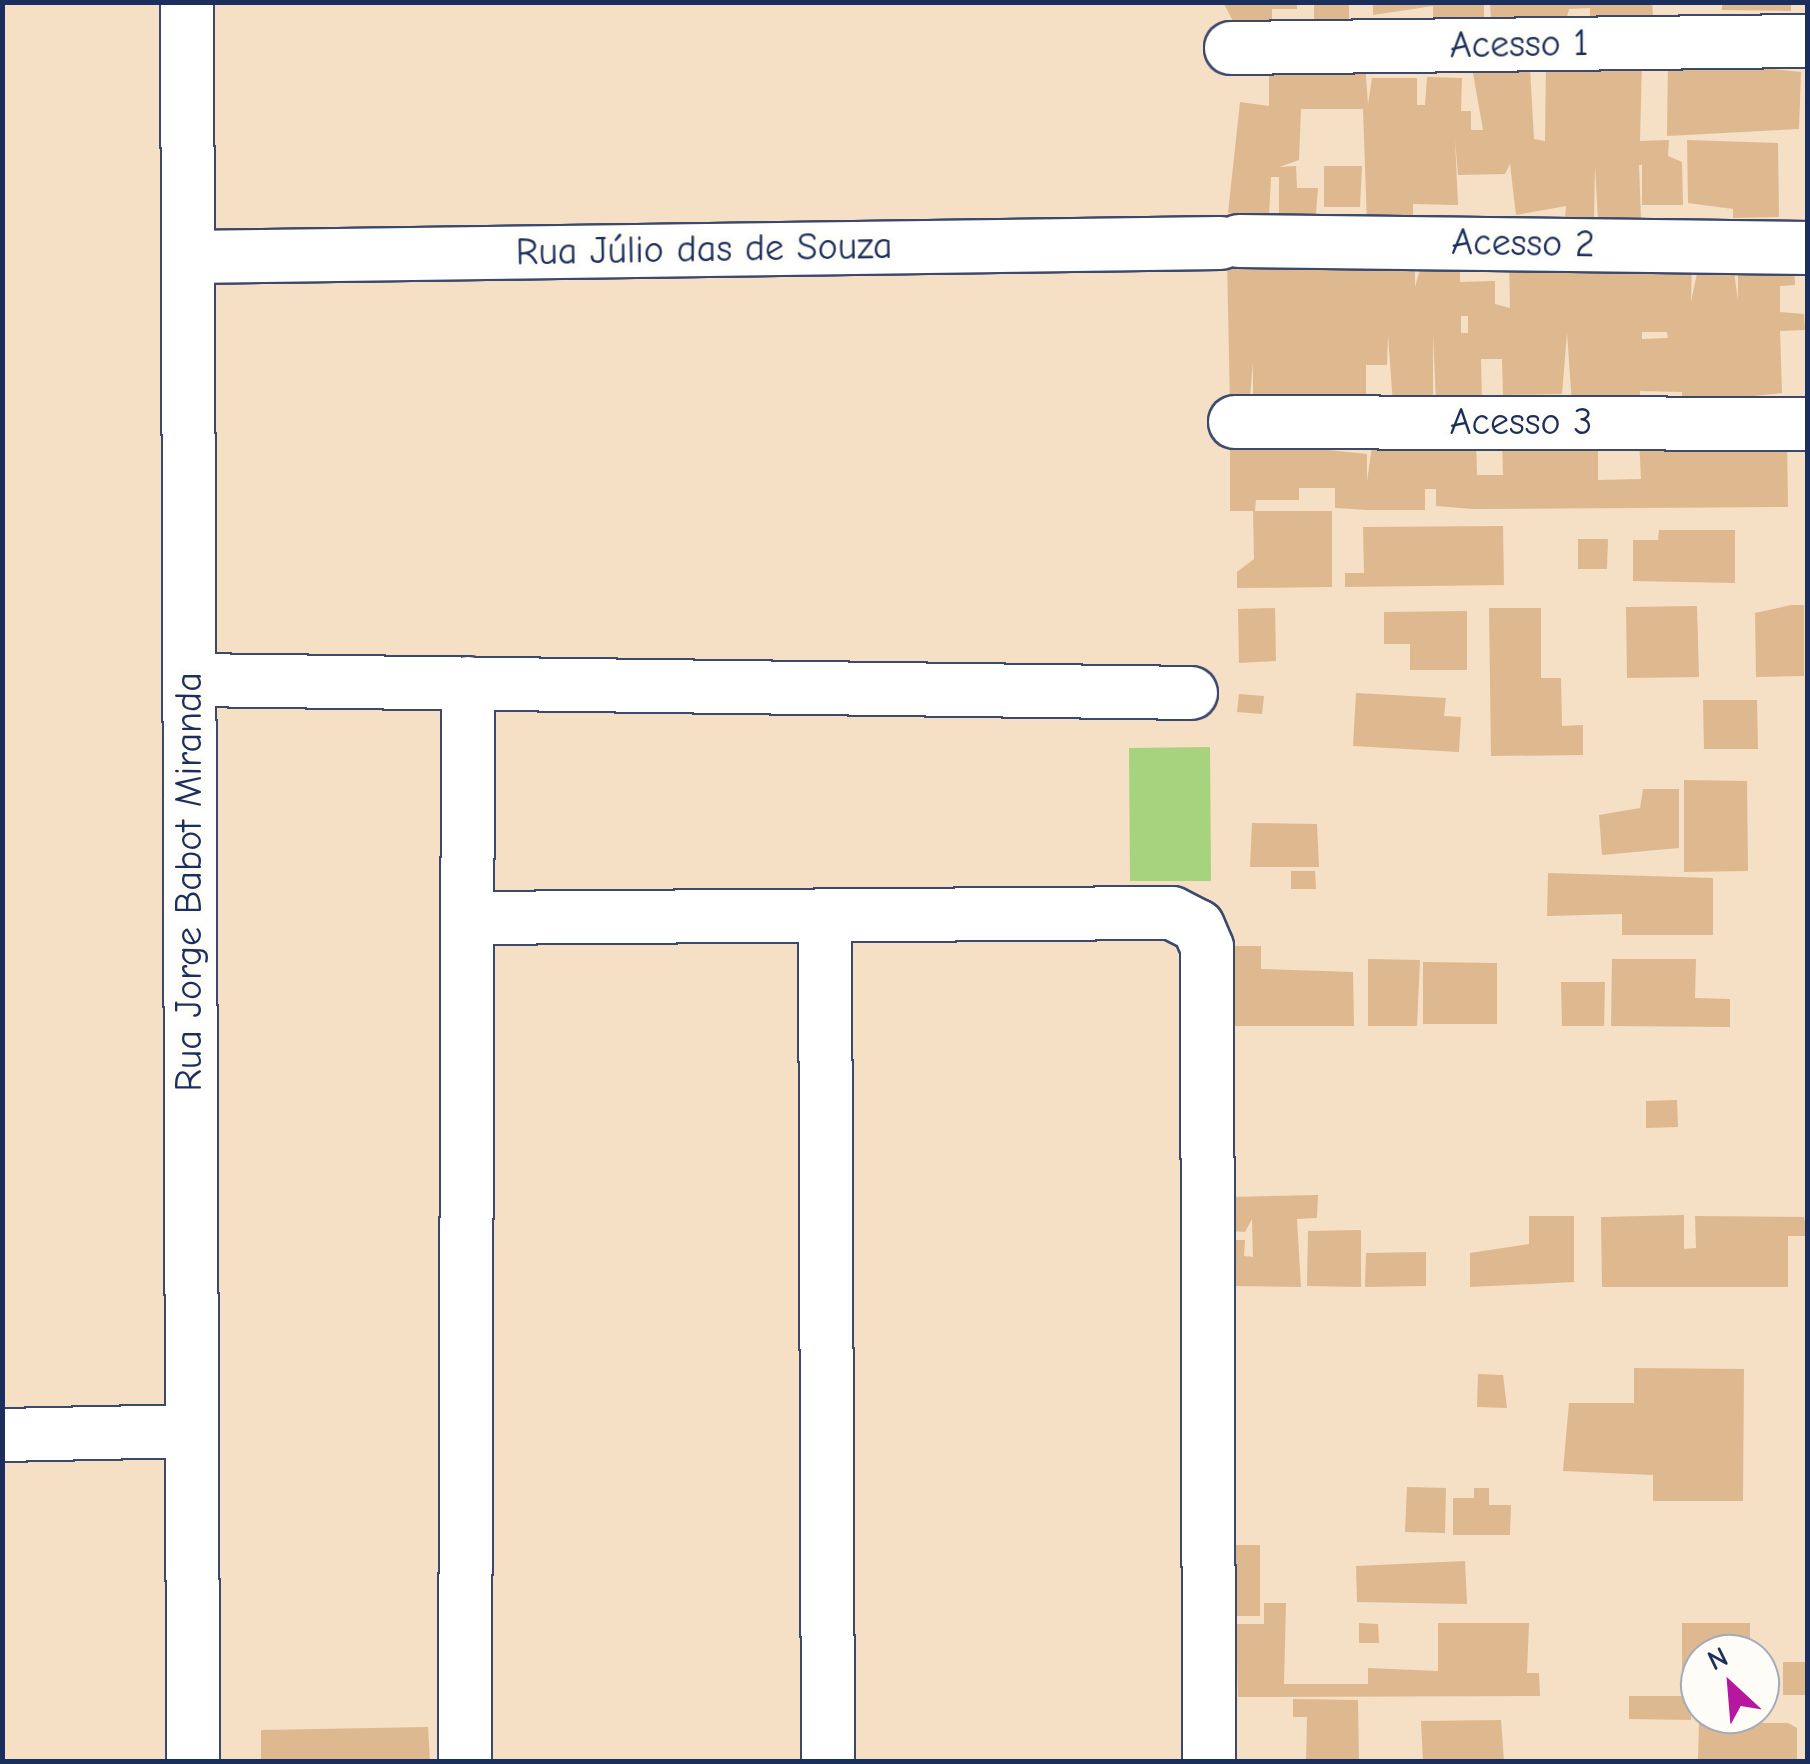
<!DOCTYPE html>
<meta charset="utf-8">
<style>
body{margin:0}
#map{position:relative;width:1810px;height:1764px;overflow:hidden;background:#f5dfc5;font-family:"Comic Neue",sans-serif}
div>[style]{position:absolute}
.green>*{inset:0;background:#a7d37f}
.building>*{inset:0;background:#deb88f}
.roads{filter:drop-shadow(2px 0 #3c496d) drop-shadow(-2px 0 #3c496d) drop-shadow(0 2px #3c496d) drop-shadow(0 -2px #3c496d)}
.minor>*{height:52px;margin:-26px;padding:0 26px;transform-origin:26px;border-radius:26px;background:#fff}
span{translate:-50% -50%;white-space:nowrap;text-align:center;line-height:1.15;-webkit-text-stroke:9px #fdfcf7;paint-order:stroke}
.street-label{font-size:38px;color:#1b2f5e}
.frame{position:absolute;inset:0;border:5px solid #1b2f5e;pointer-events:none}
.north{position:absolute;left:1680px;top:1634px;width:100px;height:100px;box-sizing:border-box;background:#fdfcf7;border:2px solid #a3aaba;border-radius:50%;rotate:334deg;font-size:28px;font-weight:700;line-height:40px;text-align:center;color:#1b2f5e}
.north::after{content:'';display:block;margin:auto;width:35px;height:45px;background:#b5179e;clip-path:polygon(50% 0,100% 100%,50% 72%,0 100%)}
</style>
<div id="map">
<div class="green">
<i style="clip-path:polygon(1210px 747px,1211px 881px,1130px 881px,1129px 748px)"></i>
</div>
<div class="building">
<i style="clip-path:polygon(1223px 2px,1297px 2px,1297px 9px,1272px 9px,1272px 24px,1235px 25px)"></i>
<i style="clip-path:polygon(1314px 2px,1349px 2px,1349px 23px,1314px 23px)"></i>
<i style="clip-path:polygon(1373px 2px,1484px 2px,1484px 20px,1433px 21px,1433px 6px,1373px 15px)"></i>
<i style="clip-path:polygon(1490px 2px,1652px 2px,1653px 15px,1590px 19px,1590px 8px,1569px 9px,1567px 17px,1491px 20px)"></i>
<i style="clip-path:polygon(1722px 2px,1791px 2px,1791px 11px,1722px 10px)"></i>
<i style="clip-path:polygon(1668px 57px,1801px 72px,1799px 129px,1667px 136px)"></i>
<i style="clip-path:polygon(1642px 59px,1640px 141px,1669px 140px,1668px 156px,1682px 162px,1683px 205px,1642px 205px,1642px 165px,1639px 165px,1641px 219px,1598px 220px,1595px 165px,1594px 219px,1565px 220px,1566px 206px,1516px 215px,1510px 164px,1505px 174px,1458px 175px,1455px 139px,1458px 205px,1413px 204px,1413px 224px,1367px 225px,1363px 109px,1301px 109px,1299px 160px,1279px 167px,1296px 166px,1297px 188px,1318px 188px,1315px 226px,1279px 227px,1279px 177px,1271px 177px,1269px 216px,1228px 213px,1240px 102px,1269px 106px,1269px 72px,1365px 64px,1368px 104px,1372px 78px,1417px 78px,1417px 105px,1425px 105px,1427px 77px,1462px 78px,1461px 111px,1471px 111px,1471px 130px,1483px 130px,1471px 62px,1530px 68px,1534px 139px,1545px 141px,1546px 61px)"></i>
<i style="clip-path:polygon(1687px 140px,1778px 143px,1779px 217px,1733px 218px,1733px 209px,1688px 203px)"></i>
<i style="clip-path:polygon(1324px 166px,1362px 166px,1360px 207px,1324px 207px)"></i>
<i style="clip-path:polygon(evenodd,1509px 255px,1692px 259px,1691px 302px,1699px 264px,1733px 265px,1738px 300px,1738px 260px,1794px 262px,1795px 285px,1780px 286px,1780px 312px,1804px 314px,1805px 330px,1780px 331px,1782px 393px,1682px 404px,1682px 392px,1640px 391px,1640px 404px,1572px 404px,1567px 333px,1562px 394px,1503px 395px,1502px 359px,1481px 359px,1482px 404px,1436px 404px,1433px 333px,1433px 406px,1393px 405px,1388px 335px,1387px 365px,1366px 365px,1366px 407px,1331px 406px,1331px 394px,1253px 400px,1253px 362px,1249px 408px,1230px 407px,1227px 257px,1326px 269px,1326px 256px,1415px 256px,1415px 287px,1421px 266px,1460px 266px,1460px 282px,1495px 281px,1495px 304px,1510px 308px,1509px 255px,1461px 316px,1468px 316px,1468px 333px,1461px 333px,1461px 316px,1509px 255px,1642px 332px,1667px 332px,1668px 338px,1642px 339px,1642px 332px)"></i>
<i style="clip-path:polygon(1476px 439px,1477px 475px,1503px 475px,1502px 439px,1598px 439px,1598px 480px,1641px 479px,1639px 439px,1787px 439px,1788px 507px,1473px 509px,1436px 506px,1436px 489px,1425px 489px,1425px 510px,1368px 510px,1335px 508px,1335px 488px,1299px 488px,1299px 500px,1256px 500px,1255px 511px,1332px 511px,1332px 587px,1237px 588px,1237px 572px,1254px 559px,1253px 511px,1230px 511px,1230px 440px,1367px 454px,1367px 481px,1373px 440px)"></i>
<i style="clip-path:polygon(1503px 526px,1504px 585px,1345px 587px,1345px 573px,1364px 573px,1363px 527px)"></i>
<i style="clip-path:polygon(1659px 530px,1735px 530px,1735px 583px,1633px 581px,1633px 540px,1658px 540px)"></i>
<i style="clip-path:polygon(1578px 539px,1608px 539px,1607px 569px,1578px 569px)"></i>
<i style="clip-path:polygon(1791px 605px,1804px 605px,1804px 676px,1756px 677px,1755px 613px)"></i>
<i style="clip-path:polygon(1697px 606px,1699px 677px,1627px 678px,1626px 607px)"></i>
<i style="clip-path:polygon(1275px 608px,1276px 661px,1239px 663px,1238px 609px)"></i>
<i style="clip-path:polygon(1489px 608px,1541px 608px,1541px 678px,1561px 678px,1562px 726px,1583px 725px,1583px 755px,1491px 756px)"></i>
<i style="clip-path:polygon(1467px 611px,1467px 670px,1410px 670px,1410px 644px,1384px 644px,1384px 612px)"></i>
<i style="clip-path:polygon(1356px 693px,1446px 698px,1444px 716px,1461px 717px,1459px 752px,1353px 746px)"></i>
<i style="clip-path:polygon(1239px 694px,1264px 696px,1262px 714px,1237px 712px)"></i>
<i style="clip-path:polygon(1703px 700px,1757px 700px,1758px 749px,1704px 749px)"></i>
<i style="clip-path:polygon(1684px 780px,1747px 781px,1748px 871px,1684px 872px)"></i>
<i style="clip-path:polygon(1643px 789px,1679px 789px,1679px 848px,1602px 855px,1599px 815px,1640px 808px)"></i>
<i style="clip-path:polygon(1252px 823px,1317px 824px,1319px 867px,1250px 867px)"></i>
<i style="clip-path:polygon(1291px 871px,1315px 871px,1316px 889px,1291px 889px)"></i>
<i style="clip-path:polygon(1548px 873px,1713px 878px,1713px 935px,1622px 935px,1622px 914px,1547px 916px)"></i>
<i style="clip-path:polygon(1232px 946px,1261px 946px,1261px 969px,1353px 972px,1354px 1026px,1232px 1026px)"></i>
<i style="clip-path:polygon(1368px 959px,1420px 960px,1417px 1026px,1368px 1026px)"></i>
<i style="clip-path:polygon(1612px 959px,1696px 959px,1695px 998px,1730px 999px,1730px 1027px,1611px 1026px)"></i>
<i style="clip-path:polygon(1423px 962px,1497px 963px,1497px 1024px,1423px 1024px)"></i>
<i style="clip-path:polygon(1561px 982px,1605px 982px,1604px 1026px,1562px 1026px)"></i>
<i style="clip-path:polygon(1677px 1100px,1678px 1127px,1646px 1128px,1646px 1101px)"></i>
<i style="clip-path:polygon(1318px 1195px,1317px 1218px,1297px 1219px,1301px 1287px,1233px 1286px,1232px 1240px,1245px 1240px,1244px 1256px,1253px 1257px,1252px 1219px,1245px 1232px,1232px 1231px,1232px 1197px)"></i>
<i style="clip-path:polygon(1684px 1215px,1684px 1249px,1696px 1248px,1695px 1216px,1804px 1217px,1808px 1236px,1788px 1236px,1788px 1287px,1602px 1287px,1601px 1217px)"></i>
<i style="clip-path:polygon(1529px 1216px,1574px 1216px,1574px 1282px,1470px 1287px,1470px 1253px,1529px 1244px)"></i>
<i style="clip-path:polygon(1361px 1230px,1361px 1287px,1307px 1286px,1308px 1231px)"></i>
<i style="clip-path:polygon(1426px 1252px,1426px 1286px,1365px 1287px,1366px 1253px)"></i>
<i style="clip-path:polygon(1634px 1368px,1744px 1369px,1743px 1501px,1653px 1501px,1653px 1475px,1563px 1471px,1569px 1403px,1634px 1403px)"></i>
<i style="clip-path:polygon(1478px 1374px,1503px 1375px,1507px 1408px,1477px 1407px)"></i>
<i style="clip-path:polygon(1407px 1487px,1446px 1488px,1445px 1533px,1405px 1532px)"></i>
<i style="clip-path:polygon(1474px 1488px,1489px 1488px,1489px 1505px,1511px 1505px,1510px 1535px,1453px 1535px,1453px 1498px,1474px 1498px)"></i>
<i style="clip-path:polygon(1235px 1545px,1260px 1545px,1260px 1616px,1236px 1616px)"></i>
<i style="clip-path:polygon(1465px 1561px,1467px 1604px,1357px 1602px,1356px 1566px)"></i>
<i style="clip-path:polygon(1264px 1603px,1286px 1603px,1284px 1684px,1368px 1684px,1368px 1668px,1438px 1671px,1438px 1623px,1529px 1623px,1527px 1673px,1539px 1673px,1540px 1696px,1238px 1697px,1236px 1624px,1264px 1624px)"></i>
<i style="clip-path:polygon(1359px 1623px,1378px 1624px,1379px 1643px,1359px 1643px)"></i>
<i style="clip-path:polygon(1682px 1623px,1750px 1623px,1750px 1654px,1700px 1654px,1700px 1695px,1682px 1676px)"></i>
<i style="clip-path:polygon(1783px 1662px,1806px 1662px,1806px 1695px,1783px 1695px)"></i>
<i style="clip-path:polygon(1629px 1696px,1691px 1696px,1691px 1720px,1629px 1719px)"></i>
<i style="clip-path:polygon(1293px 1699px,1358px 1700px,1359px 1762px,1306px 1762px,1307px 1717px,1293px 1717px)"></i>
<i style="clip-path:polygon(1501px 1720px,1504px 1762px,1423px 1762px,1421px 1721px)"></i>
<i style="clip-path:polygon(1699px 1723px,1788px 1723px,1797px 1728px,1797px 1761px,1698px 1760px)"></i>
<i style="clip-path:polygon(428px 1727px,430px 1762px,261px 1762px,261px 1730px)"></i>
</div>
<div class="roads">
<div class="minor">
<i style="left:187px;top:2px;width:1760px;rotate:89.8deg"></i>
<i style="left:1231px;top:48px;width:577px;rotate:-0.7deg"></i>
<i style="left:1239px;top:241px;width:569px;rotate:0.7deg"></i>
<i style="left:188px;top:257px;width:1033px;rotate:-0.78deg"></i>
<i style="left:1235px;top:422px;width:573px;rotate:0.2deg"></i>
<i style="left:190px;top:680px;width:1001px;rotate:0.74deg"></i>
<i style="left:825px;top:916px;width:846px;rotate:89.8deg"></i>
<i style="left:468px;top:918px;width:704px;rotate:-0.41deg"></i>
<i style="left:1172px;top:913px;width:29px;rotate:27deg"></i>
<i style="left:1198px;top:926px;width:23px;rotate:67deg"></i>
<i style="left:1207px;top:947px;width:815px;rotate:89.86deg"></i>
<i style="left:2px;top:1435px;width:190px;rotate:-1.2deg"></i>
<i style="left:465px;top:1762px;width:1079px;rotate:-89.84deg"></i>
</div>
</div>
<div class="street-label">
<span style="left:1519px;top:45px;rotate:-1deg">Acesso 1</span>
<span style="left:1523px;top:244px;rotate:1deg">Acesso 2</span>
<span style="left:704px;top:250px;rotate:-1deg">Rua Júlio das de Souza</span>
<span style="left:1521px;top:423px">Acesso 3</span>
<span style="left:190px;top:882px;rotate:-90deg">Rua Jorge Babot Miranda</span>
</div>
<div class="frame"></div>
<div class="north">N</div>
</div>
